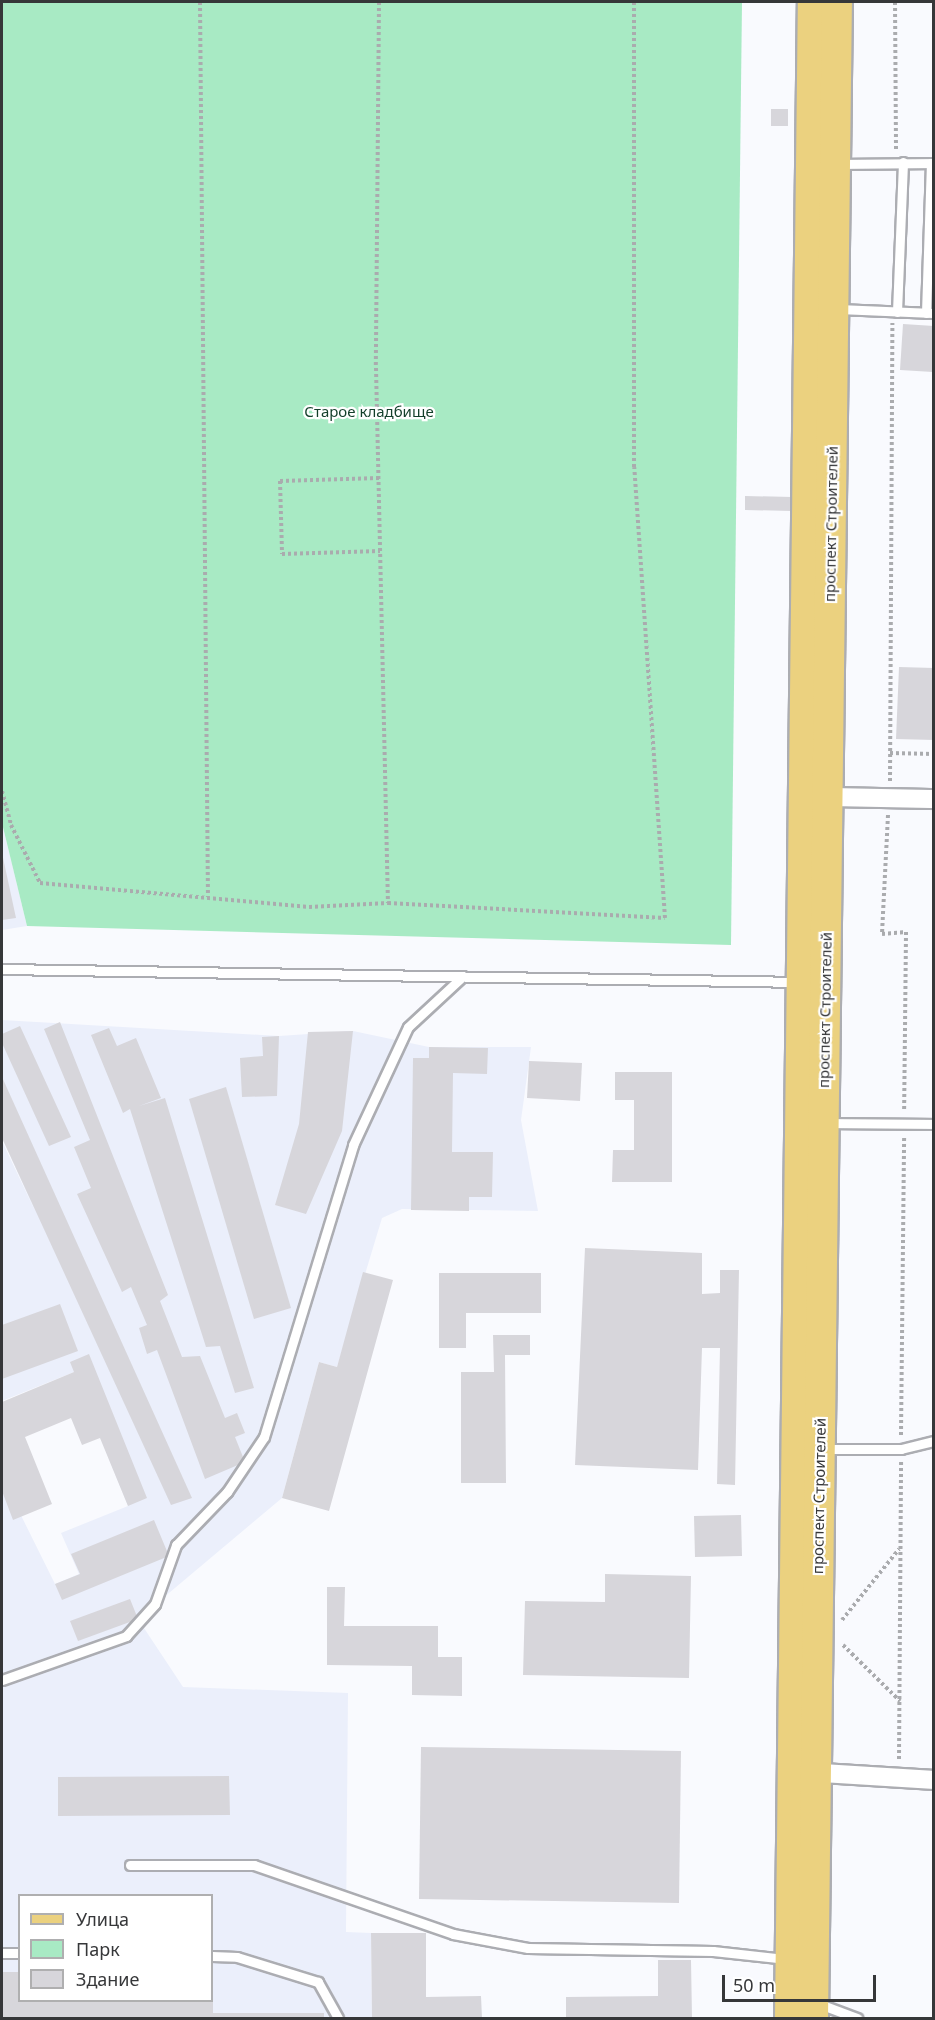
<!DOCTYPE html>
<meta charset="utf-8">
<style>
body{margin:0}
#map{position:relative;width:935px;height:2020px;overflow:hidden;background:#f9fafe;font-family:"Noto Sans",sans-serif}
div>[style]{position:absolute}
.built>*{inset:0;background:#ebeffb}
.green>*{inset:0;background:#a8eac4}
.building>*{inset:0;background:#d7d6db}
.path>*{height:4px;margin-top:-2px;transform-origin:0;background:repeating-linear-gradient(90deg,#aaabae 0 3px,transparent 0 6px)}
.roads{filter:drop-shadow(2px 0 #acadb2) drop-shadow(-2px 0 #acadb2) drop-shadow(0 2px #acadb2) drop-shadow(0 -2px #acadb2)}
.service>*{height:9px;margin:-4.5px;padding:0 4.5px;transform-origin:4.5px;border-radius:4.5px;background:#fff}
.minor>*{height:18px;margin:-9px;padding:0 9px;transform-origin:9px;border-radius:9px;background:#fff}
.primary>*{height:30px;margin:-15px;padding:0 15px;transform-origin:15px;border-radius:15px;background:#ebd17f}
span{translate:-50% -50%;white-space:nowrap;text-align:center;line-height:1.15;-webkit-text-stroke:4.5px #fff;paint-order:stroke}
.park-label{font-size:15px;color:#133f2a}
.street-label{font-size:15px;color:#363739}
.frame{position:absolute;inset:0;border:3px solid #363739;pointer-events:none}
.legend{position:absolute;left:18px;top:1894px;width:195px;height:108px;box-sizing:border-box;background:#fff;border:2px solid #afafb0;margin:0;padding:8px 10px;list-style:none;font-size:18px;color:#363739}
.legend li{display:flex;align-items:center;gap:12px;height:30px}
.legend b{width:30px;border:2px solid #afafb0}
.scale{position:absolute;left:722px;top:1975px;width:154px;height:27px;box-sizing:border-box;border:3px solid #363739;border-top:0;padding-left:8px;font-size:18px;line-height:21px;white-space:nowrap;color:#363739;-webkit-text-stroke:4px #fff;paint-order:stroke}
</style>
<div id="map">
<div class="built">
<i style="clip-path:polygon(2px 823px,27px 926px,2px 930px)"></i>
<i style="clip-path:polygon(evenodd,2px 1020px,279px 1036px,353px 1031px,429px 1047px,531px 1047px,521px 1120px,538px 1211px,402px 1209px,382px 1218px,337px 1367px,319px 1362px,282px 1498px,138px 1619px,183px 1687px,348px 1693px,346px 1932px,371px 1933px,372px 2018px,2px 2018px,2px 1477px,55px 1584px,79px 1574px,61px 1533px,128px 1506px,74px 1372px,2px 1401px,2px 1141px,36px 1213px,2px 1138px,2px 1020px,20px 1896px,212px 1896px,212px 2000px,20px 2000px,20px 1896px)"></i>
</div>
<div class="green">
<i style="clip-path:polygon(2px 2px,742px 2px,731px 945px,27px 926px,2px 823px)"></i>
</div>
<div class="building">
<i style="clip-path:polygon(771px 109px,788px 109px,788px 126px,771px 126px)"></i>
<i style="clip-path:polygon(903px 324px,934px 326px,933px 372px,900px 370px)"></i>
<i style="clip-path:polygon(745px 496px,792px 497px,792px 511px,745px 510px)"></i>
<i style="clip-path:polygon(899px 667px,934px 668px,934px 740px,896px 739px)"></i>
<i style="clip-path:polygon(2px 853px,16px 918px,2px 920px)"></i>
<i style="clip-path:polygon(60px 1022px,168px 1295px,160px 1301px,182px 1357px,200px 1356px,225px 1418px,237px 1413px,245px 1433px,235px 1437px,245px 1462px,205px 1479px,157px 1350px,147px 1354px,139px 1328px,147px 1325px,131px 1287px,122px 1292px,77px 1194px,91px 1188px,74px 1147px,90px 1140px,44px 1029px)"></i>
<i style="clip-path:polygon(20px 1026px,71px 1137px,49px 1146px,2px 1043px,2px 1034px)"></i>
<i style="clip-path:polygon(109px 1028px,117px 1046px,136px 1038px,161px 1098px,139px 1106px,165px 1098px,254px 1388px,235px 1393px,220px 1346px,206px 1347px,130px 1109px,123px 1113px,91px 1035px)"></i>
<i style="clip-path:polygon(353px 1031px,342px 1131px,306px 1214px,275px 1205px,299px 1124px,308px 1032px)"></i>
<i style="clip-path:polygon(279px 1036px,277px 1096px,242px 1097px,240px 1058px,263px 1056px,262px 1037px)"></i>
<i style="clip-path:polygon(429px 1047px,488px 1048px,487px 1074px,453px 1073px,452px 1152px,493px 1152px,492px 1197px,469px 1197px,469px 1211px,411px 1210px,413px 1058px,429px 1058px)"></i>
<i style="clip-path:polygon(529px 1061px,582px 1063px,580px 1101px,527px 1098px)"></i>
<i style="clip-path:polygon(615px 1072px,672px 1072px,672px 1182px,612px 1182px,613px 1150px,634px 1150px,634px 1100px,615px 1100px)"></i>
<i style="clip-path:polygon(2px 1077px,192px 1498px,171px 1505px,2px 1138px)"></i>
<i style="clip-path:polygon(226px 1087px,291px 1308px,254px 1319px,189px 1099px)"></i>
<i style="clip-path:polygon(585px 1248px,702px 1253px,702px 1294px,720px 1293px,720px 1270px,739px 1270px,735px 1485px,717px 1484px,720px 1348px,702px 1348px,698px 1470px,575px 1465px)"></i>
<i style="clip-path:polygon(363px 1272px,393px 1280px,329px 1511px,282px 1498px,319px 1362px,337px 1367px)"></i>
<i style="clip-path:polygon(439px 1273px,541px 1273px,541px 1313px,466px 1313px,466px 1348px,439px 1348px)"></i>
<i style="clip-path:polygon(60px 1304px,78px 1351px,2px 1379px,2px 1325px)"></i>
<i style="clip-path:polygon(493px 1335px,530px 1335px,530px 1355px,505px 1355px,506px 1483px,461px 1483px,461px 1372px,494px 1372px)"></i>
<i style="clip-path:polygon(89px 1354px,147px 1498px,128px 1506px,100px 1438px,82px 1445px,71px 1418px,25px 1437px,52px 1504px,13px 1520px,2px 1491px,2px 1402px,74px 1372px,70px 1362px)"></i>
<i style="clip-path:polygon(741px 1515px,742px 1556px,695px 1557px,694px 1516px)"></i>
<i style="clip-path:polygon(154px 1520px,169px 1556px,62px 1600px,55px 1584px,80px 1574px,71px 1554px)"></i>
<i style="clip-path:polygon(605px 1574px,691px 1576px,689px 1678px,523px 1675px,525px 1601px,605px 1602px)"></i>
<i style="clip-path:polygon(327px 1587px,345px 1587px,344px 1626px,438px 1626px,438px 1657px,462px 1657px,462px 1696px,412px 1695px,412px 1666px,327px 1665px)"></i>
<i style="clip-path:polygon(130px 1599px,138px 1619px,78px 1641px,70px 1621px)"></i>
<i style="clip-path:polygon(421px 1747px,681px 1751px,679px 1903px,419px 1899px)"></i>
<i style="clip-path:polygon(229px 1776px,230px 1815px,58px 1816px,58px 1777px)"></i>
<i style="clip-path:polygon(371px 1933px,426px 1933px,426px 1997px,481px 1996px,482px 2018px,372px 2018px)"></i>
<i style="clip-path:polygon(658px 1960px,691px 1960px,692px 2018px,566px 2018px,566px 1997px,658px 1996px)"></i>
<i style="clip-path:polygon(2px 1972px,20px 1972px,20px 2000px,213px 2000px,213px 2013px,324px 2013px,324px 2018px,2px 2018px)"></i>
</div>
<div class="path">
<i style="left:200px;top:2px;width:895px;rotate:89.49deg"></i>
<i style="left:379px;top:2px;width:366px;rotate:90.5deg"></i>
<i style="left:376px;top:368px;width:535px;rotate:88.72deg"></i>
<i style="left:895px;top:2px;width:149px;rotate:89.6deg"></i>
<i style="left:379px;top:478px;width:99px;rotate:178.3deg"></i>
<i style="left:280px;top:481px;width:73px;rotate:88.4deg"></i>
<i style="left:282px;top:554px;width:98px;rotate:-1.8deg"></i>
<i style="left:890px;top:753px;width:44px;rotate:1.3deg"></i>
<i style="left:890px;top:781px;width:458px;rotate:-89.7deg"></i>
<i style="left:2px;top:791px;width:35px;rotate:75deg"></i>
<i style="left:11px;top:825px;width:65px;rotate:63.4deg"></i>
<i style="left:40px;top:883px;width:270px;rotate:5.1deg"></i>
<i style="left:309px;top:907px;width:79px;rotate:-2.9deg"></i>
<i style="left:388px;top:903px;width:277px;rotate:3.1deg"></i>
<i style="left:665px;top:918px;width:452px;rotate:-93.9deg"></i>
<i style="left:634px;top:467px;width:465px;rotate:-90deg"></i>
<i style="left:888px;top:815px;width:119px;rotate:92.9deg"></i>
<i style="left:882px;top:934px;width:24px;rotate:-5deg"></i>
<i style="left:906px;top:932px;width:179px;rotate:90.6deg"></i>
<i style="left:901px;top:1435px;width:298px;rotate:-89.4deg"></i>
<i style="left:842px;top:1620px;width:91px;rotate:-51.2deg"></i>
<i style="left:843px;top:1645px;width:80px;rotate:44.5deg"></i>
<i style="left:899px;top:1759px;width:298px;rotate:-89.6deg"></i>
</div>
<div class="roads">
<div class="service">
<i style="left:840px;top:164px;width:94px;rotate:-0.6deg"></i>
<i style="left:837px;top:309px;width:97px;rotate:2.4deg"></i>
<i style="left:897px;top:312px;width:150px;rotate:-87.7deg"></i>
<i style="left:926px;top:313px;width:150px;rotate:-88.1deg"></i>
<i style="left:2px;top:969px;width:797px;rotate:0.93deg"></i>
<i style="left:826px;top:1123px;width:108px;rotate:0.5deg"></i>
<i style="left:823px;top:1449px;width:78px"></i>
<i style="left:901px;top:1449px;width:34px;rotate:-14deg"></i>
<i style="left:2px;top:1680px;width:132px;rotate:-19.5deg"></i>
<i style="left:126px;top:1636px;width:43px;rotate:-47.8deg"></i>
<i style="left:155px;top:1604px;width:63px;rotate:-70.4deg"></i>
<i style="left:176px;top:1545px;width:74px;rotate:-46.1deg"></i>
<i style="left:227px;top:1492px;width:66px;rotate:-56.1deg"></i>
<i style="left:264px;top:1437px;width:305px;rotate:-73deg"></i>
<i style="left:353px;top:1145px;width:130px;rotate:-65deg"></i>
<i style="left:408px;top:1027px;width:75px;rotate:-42.8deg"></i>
<i style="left:130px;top:1865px;width:124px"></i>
<i style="left:254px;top:1865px;width:211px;rotate:19.1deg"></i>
<i style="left:453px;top:1934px;width:76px;rotate:10.6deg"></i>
<i style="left:528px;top:1948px;width:185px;rotate:0.9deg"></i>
<i style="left:713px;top:1951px;width:72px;rotate:6.3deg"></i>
<i style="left:2px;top:1953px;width:18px"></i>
<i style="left:212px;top:1956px;width:25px;rotate:2deg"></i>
<i style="left:237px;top:1957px;width:85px;rotate:17.2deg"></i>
<i style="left:318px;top:1982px;width:41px;rotate:60.9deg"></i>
<i style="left:817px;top:2003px;width:43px;rotate:20.6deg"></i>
</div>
<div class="minor">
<i style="left:828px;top:797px;width:106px;rotate:1.1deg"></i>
<i style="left:807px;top:1772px;width:127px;rotate:3.6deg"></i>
</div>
<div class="primary">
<i style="left:790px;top:2018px;width:2016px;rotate:-89.35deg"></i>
<i style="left:813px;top:2018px;width:2016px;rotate:-89.32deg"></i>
</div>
</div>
<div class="park-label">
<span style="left:369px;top:412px">Старое кладбище</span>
</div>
<div class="street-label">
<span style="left:831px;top:524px;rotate:-89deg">проспект Строителей</span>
<span style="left:825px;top:1010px;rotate:-89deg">проспект Строителей</span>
<span style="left:819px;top:1496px;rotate:-89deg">проспект Строителей</span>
</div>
<div class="frame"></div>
<ul class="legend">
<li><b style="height:8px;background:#ebd17f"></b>Улица</li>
<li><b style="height:16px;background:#a8eac4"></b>Парк</li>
<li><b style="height:16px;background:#d7d6db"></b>Здание</li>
</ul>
<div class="scale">50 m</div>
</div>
